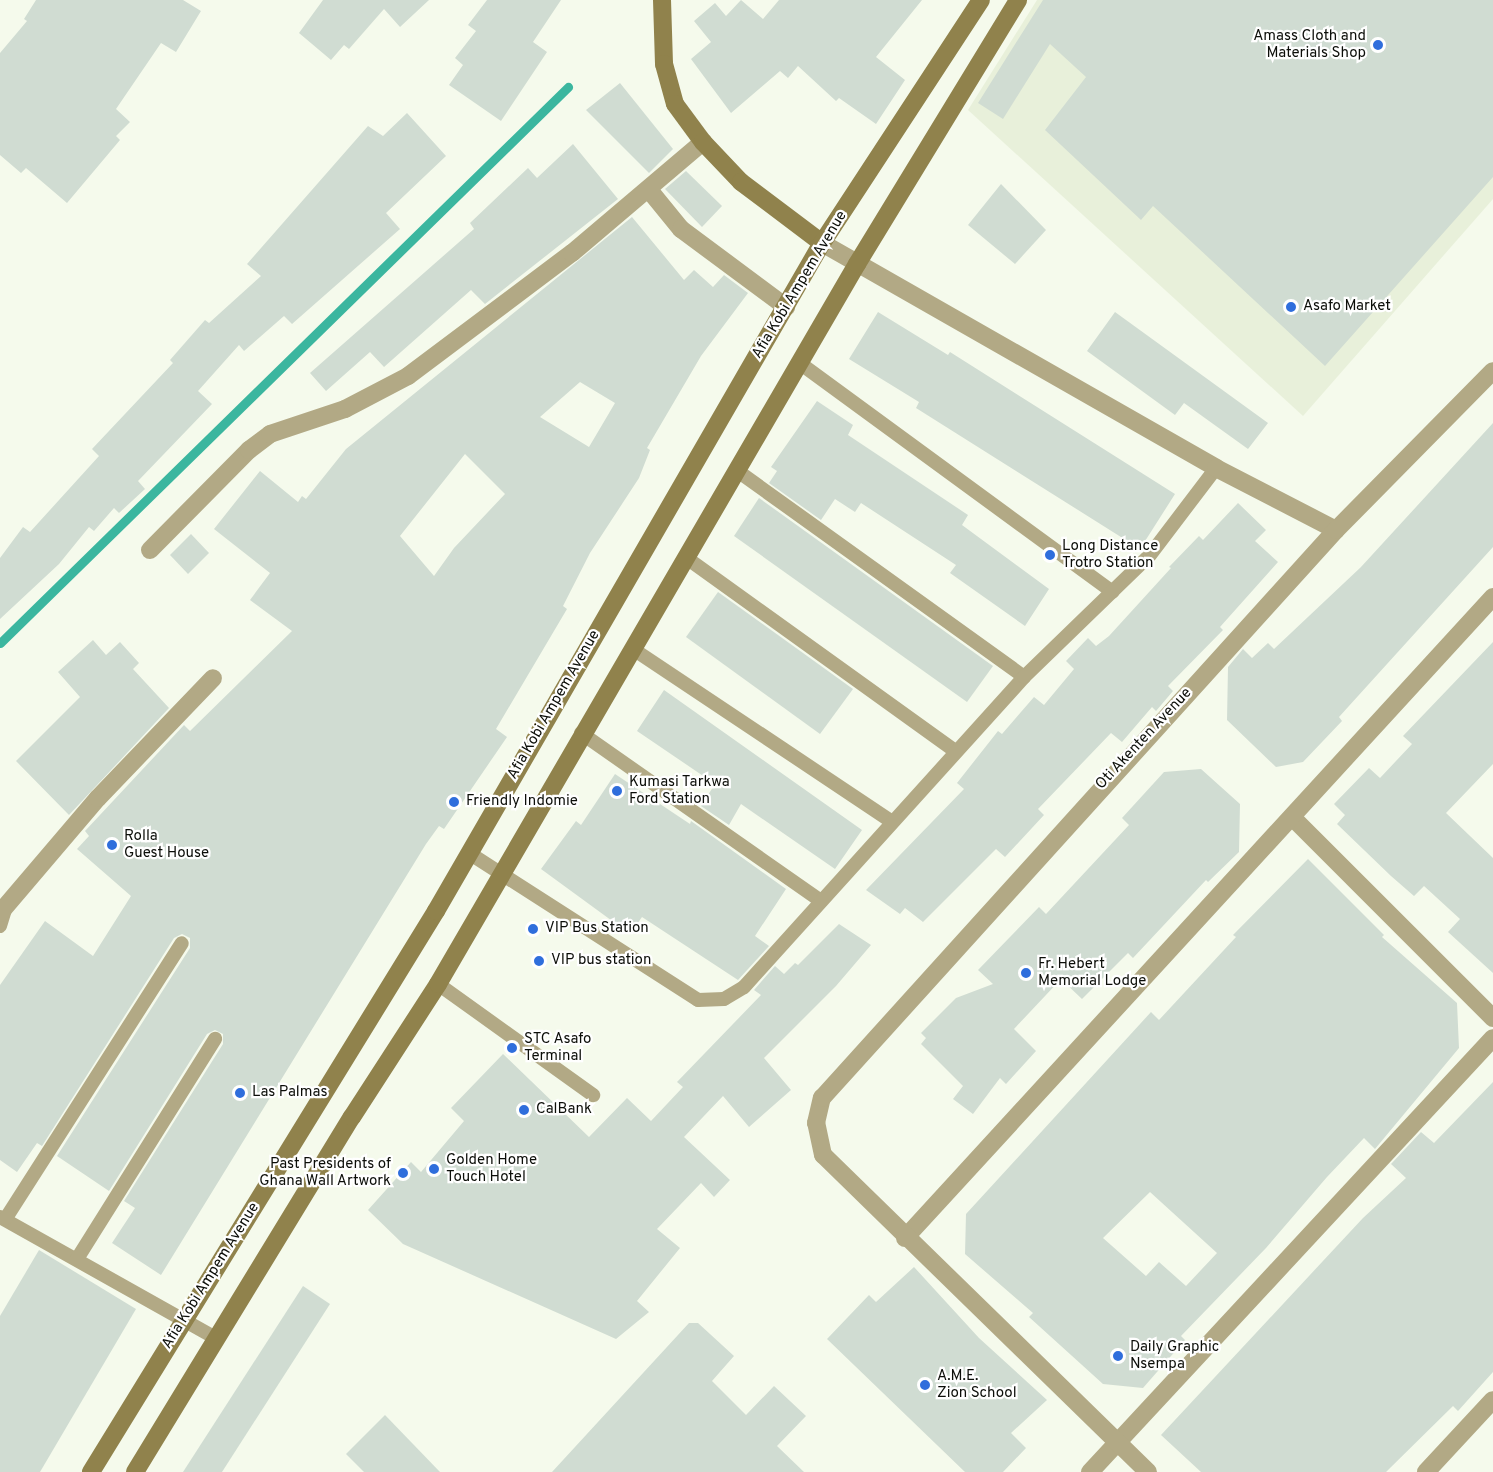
<!DOCTYPE html>
<style>
body{margin:0}
#map{position:relative;width:1493px;height:1472px;overflow:hidden;background:#f5faec;font-family:Overpass,sans-serif}
div>[style]{position:absolute}
.built>*{inset:0;background:#e8f0da}
.stream>*{height:9px;margin:-4.5px;padding:0 4.5px;transform-origin:4.5px;border-radius:4.5px;background:#3bb69f}
.building>*{inset:0;background:#d0dcd2}
.lane>*{height:14px;margin:-7px;padding:0 7px;transform-origin:7px;border-radius:7px;background:#b2a985}
.street>*{height:18px;margin:-9px;padding:0 9px;transform-origin:9px;border-radius:9px;background:#b2a985}
.secondary>*{height:18px;margin:-9px;padding:0 9px;transform-origin:9px;border-radius:9px;background:#90824c}
.dots>*{width:16px;height:16px;translate:-50% -50%;box-sizing:border-box;border:3px solid #fff;border-radius:50%}
span{translate:-50% -50%;white-space:nowrap;text-align:center;line-height:1.15;-webkit-text-stroke:4.5px #fff;paint-order:stroke}
.poi-label{font-size:15px;color:#0c0e09}
.right{translate:-100% -50%;text-align:right}
.left{translate:0 -50%;text-align:left}
.street-label{font-size:15px;color:#0c0e09}
</style>
<div id="map">
<div class="built">
<i style="clip-path:polygon(1037px 0,1493px 0,1493px 199px,1303px 416px,968px 110px)"></i>
</div>
<div class="stream">
<i style="left:0;top:643px;width:795px;rotate:-44.39deg"></i>
</div>
<div class="building">
<i style="clip-path:polygon(36px 0,183px 0,201px 11px,176px 52px,161px 43px,116px 109px,130px 122px,116px 136px,120px 140px,67px 203px,26px 168px,21px 173px,0 155px,0 53px,27px 21px,24px 19px)"></i>
<i style="clip-path:polygon(323px 0,429px 0,400px 27px,384px 9px,349px 49px,344px 45px,331px 60px,299px 33px)"></i>
<i style="clip-path:polygon(487px 0,561px 0,533px 42px,547px 52px,501px 121px,449px 85px,463px 65px,455px 58px,476px 31px,468px 25px)"></i>
<i style="clip-path:polygon(741px 0,763px 19px,779px 0,922px 0,876px 57px,905px 80px,876px 124px,839px 98px,836px 101px,798px 66px,788px 78px,780px 71px,731px 113px,691px 59px,711px 42px,694px 21px,715px 3px,726px 16px)"></i>
<i style="clip-path:polygon(1043px 0,1493px 0,1493px 177px,1325px 366px,1153px 206px,1141px 220px,1045px 130px,1086px 77px,1050px 44px,1003px 119px,978px 103px)"></i>
<i style="clip-path:polygon(620px 83px,673px 149px,649px 173px,586px 110px)"></i>
<i style="clip-path:polygon(407px 113px,446px 156px,386px 213px,400px 229px,292px 324px,284px 316px,244px 351px,239px 345px,198px 391px,212px 404px,138px 481px,145px 489px,119px 513px,114px 508px,94px 531px,89px 527px,59px 564px,0 619px,0 558px,23px 527px,30px 532px,99px 456px,92px 449px,173px 363px,170px 360px,205px 320px,209px 323px,261px 276px,247px 264px,368px 126px,383px 136px)"></i>
<i style="clip-path:polygon(573px 144px,618px 199px,485px 304px,471px 290px,384px 367px,370px 352px,326px 391px,310px 373px,474px 229px,470px 223px,528px 168px,537px 178px)"></i>
<i style="clip-path:polygon(686px 171px,722px 206px,702px 227px,665px 189px)"></i>
<i style="clip-path:polygon(1001px 184px,1046px 230px,1015px 264px,968px 225px)"></i>
<i style="clip-path:polygon(evenodd,632px 217px,684px 280px,694px 270px,713px 287px,724px 275px,748px 293px,701px 356px,647px 448px,650px 450px,639px 478px,590px 553px,563px 606px,567px 609px,496px 729px,507px 737px,444px 829px,439px 826px,426px 844px,161px 1275px,112px 1243px,135px 1208px,124px 1201px,223px 1044px,223px 1034px,215px 1030px,207px 1034px,109px 1191px,57px 1156px,190px 948px,190px 938px,182px 934px,174px 938px,42px 1146px,37px 1143px,17px 1172px,0 1160px,0 985px,45px 921px,93px 956px,131px 896px,77px 849px,89px 836px,85px 831px,184px 725px,190px 731px,292px 631px,250px 600px,270px 573px,214px 529px,260px 471px,298px 502px,302px 496px,306px 499px,346px 449px,632px 217px,580px 382px,615px 403px,589px 447px,540px 417px,580px 382px,632px 217px,465px 454px,505px 494px,454px 548px,434px 576px,400px 536px,465px 454px)"></i>
<i style="clip-path:polygon(878px 312px,948px 355px,950px 352px,1175px 494px,1140px 549px,916px 408px,919px 402px,849px 359px)"></i>
<i style="clip-path:polygon(1115px 312px,1268px 423px,1248px 449px,1184px 403px,1175px 415px,1087px 351px)"></i>
<i style="clip-path:polygon(817px 401px,853px 425px,848px 435px,968px 515px,962px 525px,1049px 589px,1025px 626px,950px 573px,956px 565px,861px 503px,855px 512px,835px 499px,821px 520px,769px 483px,777px 471px,771px 467px)"></i>
<i style="clip-path:polygon(1493px 423px,1493px 547px,1339px 717px,1342px 721px,1303px 762px,1276px 767px,1227px 720px,1228px 667px,1243px 649px,1252px 658px,1268px 643px,1274px 649px,1361px 567px)"></i>
<i style="clip-path:polygon(759px 498px,993px 666px,967px 702px,734px 536px)"></i>
<i style="clip-path:polygon(1238px 503px,1266px 530px,1255px 541px,1278px 562px,1220px 627px,1223px 630px,1168px 686px,1173px 691px,1156px 711px,1152px 707px,1122px 742px,1111px 733px,1038px 809px,1044px 815px,1005px 857px,996px 849px,923px 922px,905px 908px,900px 914px,866px 890px,964px 789px,957px 783px,998px 731px,1002px 734px,1034px 697px,1044px 705px,1074px 669px,1066px 661px,1088px 638px,1096px 646px,1109px 636px,1171px 568px,1169px 567px,1199px 536px,1203px 540px)"></i>
<i style="clip-path:polygon(191px 534px,209px 553px,188px 574px,170px 555px)"></i>
<i style="clip-path:polygon(718px 592px,853px 689px,820px 734px,686px 637px)"></i>
<i style="clip-path:polygon(93px 640px,106px 655px,120px 642px,139px 663px,133px 669px,169px 708px,69px 815px,16px 761px,80px 697px,58px 672px)"></i>
<i style="clip-path:polygon(1493px 642px,1493px 764px,1446px 813px,1493px 858px,1493px 973px,1448px 932px,1460px 919px,1424px 886px,1414px 896px,1391px 876px,1337px 824px,1345px 815px,1334px 804px,1369px 768px,1380px 778px,1412px 744px,1403px 736px)"></i>
<i style="clip-path:polygon(664px 690px,862px 830px,835px 869px,741px 804px,729px 825px,701px 806px,715px 784px,637px 731px)"></i>
<i style="clip-path:polygon(1201px 769px,1240px 804px,1239px 852px,1208px 882px,1206px 880px,1133px 958px,1128px 953px,1082px 999px,1061px 979px,1014px 1029px,1036px 1051px,1006px 1084px,1000px 1078px,973px 1114px,953px 1099px,963px 1086px,921px 1044px,926px 1038px,921px 1033px,956px 998px,993px 984px,978px 970px,1039px 907px,1046px 914px,1129px 825px,1122px 818px,1164px 772px)"></i>
<i style="clip-path:polygon(615px 774px,690px 824px,691px 821px,786px 889px,755px 936px,769px 946px,738px 980px,642px 917px,630px 934px,541px 869px,576px 821px,581px 825px)"></i>
<i style="clip-path:polygon(evenodd,1308px 859px,1384px 935px,1382px 937px,1457px 1003px,1459px 1048px,1375px 1149px,1364px 1138px,1327px 1177px,1266px 1248px,1181px 1336px,1185px 1340px,1143px 1388px,1103px 1384px,1029px 1317px,1033px 1313px,965px 1254px,966px 1214px,1151px 1012px,1159px 1020px,1236px 937px,1233px 935px,1308px 859px,1150px 1192px,1217px 1253px,1186px 1286px,1159px 1262px,1146px 1276px,1103px 1238px,1150px 1192px)"></i>
<i style="clip-path:polygon(839px 924px,871px 945px,836px 986px,764px 1058px,791px 1090px,749px 1127px,723px 1096px,684px 1137px,730px 1180px,714px 1197px,701px 1183px,657px 1229px,680px 1248px,637px 1301px,649px 1312px,616px 1339px,403px 1244px,368px 1210px,411px 1162px,421px 1172px,464px 1121px,451px 1108px,503px 1054px,589px 1137px,627px 1098px,651px 1121px,683px 1087px,677px 1082px,761px 995px,754px 990px,775px 966px,784px 974px,795px 963px,798px 965px)"></i>
<i style="clip-path:polygon(1493px 1082px,1493px 1372px,1458px 1411px,1453px 1406px,1386px 1472px,1201px 1472px,1161px 1435px,1363px 1218px,1406px 1178px,1391px 1164px,1421px 1132px,1434px 1143px)"></i>
<i style="clip-path:polygon(39px 1250px,136px 1309px,40px 1472px,0 1472px,0 1316px)"></i>
<i style="clip-path:polygon(914px 1267px,979px 1338px,1047px 1400px,1011px 1433px,1026px 1448px,1003px 1472px,965px 1472px,827px 1339px,869px 1295px,876px 1302px)"></i>
<i style="clip-path:polygon(303px 1286px,330px 1304px,222px 1472px,183px 1472px)"></i>
<i style="clip-path:polygon(689px 1323px,698px 1323px,734px 1356px,712px 1381px,746px 1415px,774px 1386px,806px 1416px,777px 1446px,804px 1472px,552px 1472px)"></i>
<i style="clip-path:polygon(385px 1415px,440px 1472px,364px 1472px,346px 1454px)"></i>
</div>
<div class="lane">
<i style="left:801px;top:364px;width:386px;rotate:36.2deg"></i>
<i style="left:739px;top:472px;width:351px;rotate:35.7deg"></i>
<i style="left:688px;top:559px;width:329px;rotate:35.7deg"></i>
<i style="left:633px;top:649px;width:311px;rotate:33.7deg"></i>
<i style="left:581px;top:733px;width:293px;rotate:35deg"></i>
<i style="left:469px;top:853px;width:272px;rotate:32.7deg"></i>
<i style="left:698px;top:1000px;width:26px;rotate:-2deg"></i>
<i style="left:724px;top:999px;width:23px;rotate:-31deg"></i>
<i style="left:744px;top:987px;width:418px;rotate:-47.9deg"></i>
<i style="left:1024px;top:677px;width:175px;rotate:-44.1deg"></i>
<i style="left:1150px;top:555px;width:109px;rotate:-52.8deg"></i>
<i style="left:0;top:926px;width:21px;rotate:-73deg"></i>
<i style="left:438px;top:984px;width:191px;rotate:35.6deg"></i>
<i style="left:0;top:1217px;width:248px;rotate:29.3deg"></i>
<i style="left:6px;top:1218px;width:326px;rotate:-57.4deg"></i>
<i style="left:77px;top:1259px;width:260px;rotate:-57.9deg"></i>
</div>
<div class="street">
<i style="left:650px;top:191px;width:49px;rotate:50.8deg"></i>
<i style="left:681px;top:229px;width:131px;rotate:36.6deg"></i>
<i style="left:822px;top:243px;width:454px;rotate:29.7deg"></i>
<i style="left:1216px;top:468px;width:135px;rotate:27.3deg"></i>
<i style="left:150px;top:550px;width:141px;rotate:-45.3deg"></i>
<i style="left:249px;top:450px;width:26px;rotate:-37deg"></i>
<i style="left:270px;top:434px;width:79px;rotate:-18.4deg"></i>
<i style="left:345px;top:409px;width:71px;rotate:-27.6deg"></i>
<i style="left:408px;top:376px;width:205px;rotate:-36.9deg"></i>
<i style="left:572px;top:253px;width:172px;rotate:-40.3deg"></i>
<i style="left:1293px;top:818px;width:283px;rotate:45deg"></i>
<i style="left:0;top:913px;width:151px;rotate:-49.6deg"></i>
<i style="left:98px;top:798px;width:166px;rotate:-46.2deg"></i>
<i style="left:905px;top:1238px;width:870px;rotate:-47.47deg"></i>
<i style="left:1090px;top:1472px;width:592px;rotate:-47.12deg"></i>
<i style="left:1148px;top:1472px;width:454px;rotate:-135.7deg"></i>
<i style="left:823px;top:1155px;width:33px;rotate:-102deg"></i>
<i style="left:816px;top:1123px;width:26px;rotate:-77deg"></i>
<i style="left:822px;top:1098px;width:766px;rotate:-47.86deg"></i>
<i style="left:1336px;top:530px;width:223px;rotate:-45.4deg"></i>
<i style="left:1426px;top:1472px;width:98px;rotate:-47.1deg"></i>
</div>
<div class="secondary">
<i style="left:662px;top:0;width:64px;rotate:88.2deg"></i>
<i style="left:664px;top:64px;width:41px;rotate:74.6deg"></i>
<i style="left:675px;top:104px;width:47px;rotate:53.6deg"></i>
<i style="left:703px;top:142px;width:55px;rotate:46.5deg"></i>
<i style="left:741px;top:182px;width:101px;rotate:37deg"></i>
<i style="left:91px;top:1472px;width:659px;rotate:-58.41deg"></i>
<i style="left:436px;top:911px;width:772px;rotate:-59.98deg"></i>
<i style="left:822px;top:243px;width:290px;rotate:-56.8deg"></i>
<i style="left:135px;top:1472px;width:416px;rotate:-58.6deg"></i>
<i style="left:352px;top:1117px;width:158px;rotate:-57.1deg"></i>
<i style="left:438px;top:984px;width:833px;rotate:-59.8deg"></i>
<i style="left:857px;top:264px;width:309px;rotate:-58.6deg"></i>
</div>
<div class="dots">
<i style="left:1378px;top:45px;background:#2f6edc"></i>
<i style="left:1291px;top:307px;background:#2f6edc"></i>
<i style="left:1050px;top:555px;background:#2f6edc"></i>
<i style="left:617px;top:791px;background:#2f6edc"></i>
<i style="left:454px;top:802px;background:#2f6edc"></i>
<i style="left:112px;top:845px;background:#2f6edc"></i>
<i style="left:533px;top:929px;background:#2f6edc"></i>
<i style="left:539px;top:961px;background:#2f6edc"></i>
<i style="left:1026px;top:973px;background:#2f6edc"></i>
<i style="left:512px;top:1048px;background:#2f6edc"></i>
<i style="left:240px;top:1093px;background:#2f6edc"></i>
<i style="left:524px;top:1110px;background:#2f6edc"></i>
<i style="left:434px;top:1169px;background:#2f6edc"></i>
<i style="left:403px;top:1173px;background:#2f6edc"></i>
<i style="left:1118px;top:1356px;background:#2f6edc"></i>
<i style="left:925px;top:1385px;background:#2f6edc"></i>
</div>
<div class="poi-label">
<span class="right" style="left:1366px;top:45px">Amass Cloth and<br>Materials Shop</span>
<span class="left" style="left:1303px;top:307px">Asafo Market</span>
<span class="left" style="left:1062px;top:555px">Long Distance<br>Trotro Station</span>
<span class="left" style="left:629px;top:791px">Kumasi Tarkwa<br>Ford Station</span>
<span class="left" style="left:466px;top:802px">Friendly Indomie</span>
<span class="left" style="left:124px;top:845px">Rolla<br>Guest House</span>
<span class="left" style="left:545px;top:929px">VIP Bus Station</span>
<span class="left" style="left:551px;top:961px">VIP bus station</span>
<span class="left" style="left:1038px;top:973px">Fr. Hebert<br>Memorial Lodge</span>
<span class="left" style="left:524px;top:1048px">STC Asafo<br>Terminal</span>
<span class="left" style="left:252px;top:1093px">Las Palmas</span>
<span class="left" style="left:536px;top:1110px">CalBank</span>
<span class="left" style="left:446px;top:1169px">Golden Home<br>Touch Hotel</span>
<span class="right" style="left:391px;top:1173px">Past Presidents of<br>Ghana Wall Artwork</span>
<span class="left" style="left:1130px;top:1356px">Daily Graphic<br>Nsempa</span>
<span class="left" style="left:937px;top:1385px">A.M.E.<br>Zion School</span>
</div>
<div class="street-label">
<span style="left:800px;top:285px;rotate:-59deg">Afia Kobi Ampem Avenue</span>
<span style="left:554px;top:705px;rotate:-60deg">Afia Kobi Ampem Avenue</span>
<span style="left:1144px;top:739px;rotate:-47deg">Oti Akenten Avenue</span>
<span style="left:211px;top:1276px;rotate:-58deg">Afia Kobi Ampem Avenue</span>
</div>
</div>
